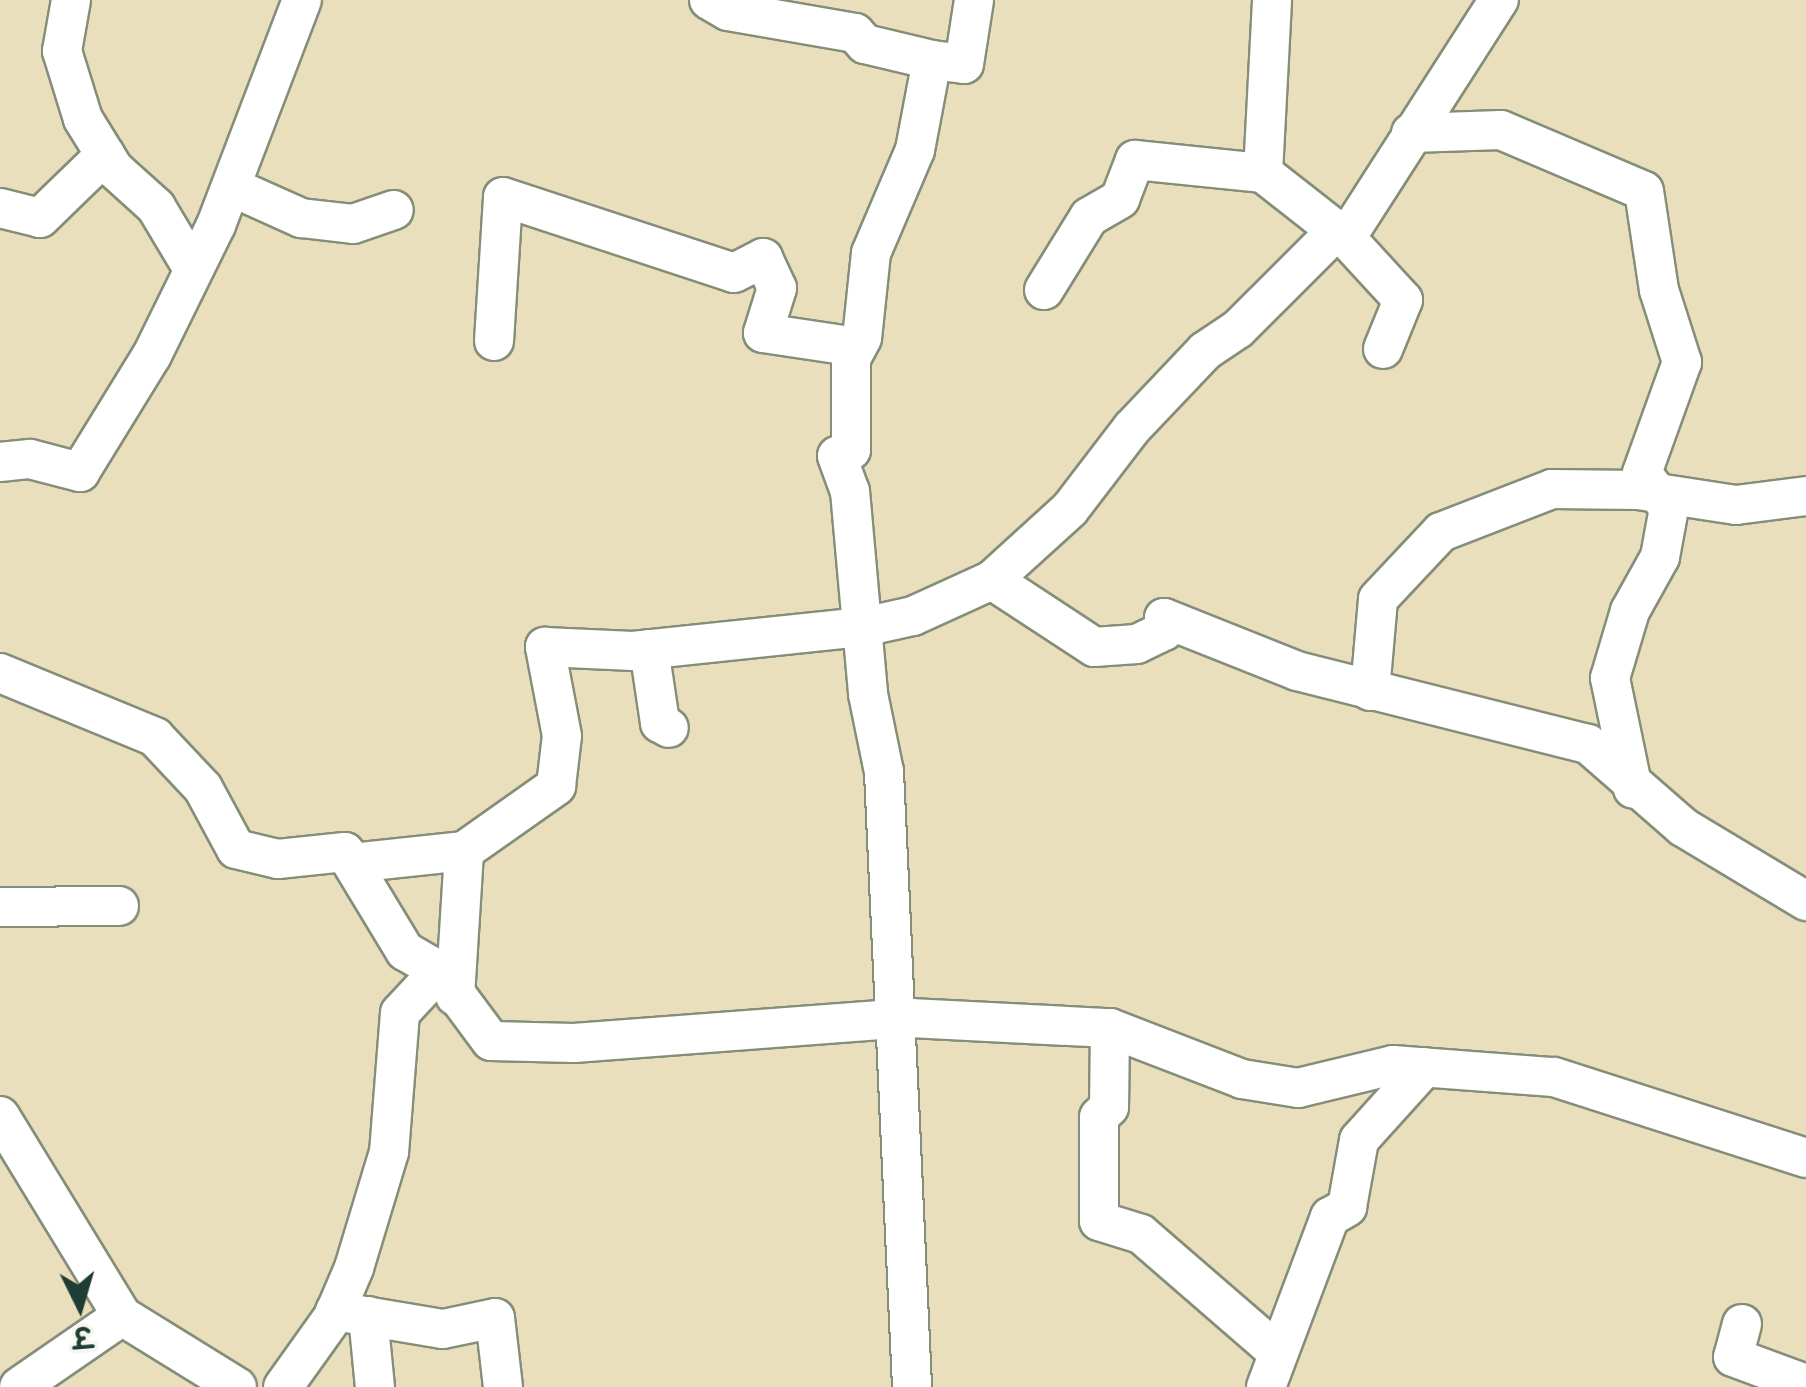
<!DOCTYPE html>
<meta charset="utf-8">
<style>
body{margin:0}
#map{position:relative;width:1806px;height:1387px;overflow:hidden;background:#eadfbc;font-family:Delius,"Playpen Sans Deva",sans-serif}
div>[style]{position:absolute}
.roads{filter:drop-shadow(2px 0 #848e78) drop-shadow(-2px 0 #848e78) drop-shadow(0 2px #848e78) drop-shadow(0 -2px #848e78)}
.minor>*{height:38px;margin:-19px;padding:0 19px;transform-origin:19px;border-radius:19px;background:#fff}
span{translate:-50% -50%;white-space:nowrap;text-align:center;line-height:1.15;-webkit-text-stroke:8px #f6f6f2;paint-order:stroke}
.north{position:absolute;left:30px;top:1257px;width:100px;height:100px;-webkit-text-stroke:8px #f6f6f2;paint-order:stroke;rotate:175deg;font-size:28px;font-weight:700;line-height:40px;text-align:center;color:#1f3d34}
.north::after{content:'';display:block;margin:auto;width:35px;height:45px;background:#1f3d34;clip-path:polygon(50% 0,100% 100%,50% 72%,0 100%)}
</style>
<div id="map">
<div class="roads">
<div class="minor">
<i style="left:71px;top:0;width:52px;rotate:100deg"></i>
<i style="left:62px;top:51px;width:71px;rotate:72.8deg"></i>
<i style="left:83px;top:119px;width:59px;rotate:58.2deg"></i>
<i style="left:114px;top:169px;width:57px;rotate:42.1deg"></i>
<i style="left:156px;top:207px;width:72px;rotate:59.2deg"></i>
<i style="left:709px;top:0;width:22px;rotate:30deg"></i>
<i style="left:728px;top:11px;width:129px;rotate:9.8deg"></i>
<i style="left:855px;top:33px;width:15px;rotate:48deg"></i>
<i style="left:865px;top:44px;width:69px;rotate:13.4deg"></i>
<i style="left:932px;top:60px;width:92px;rotate:100.7deg"></i>
<i style="left:915px;top:150px;width:112px;rotate:113.1deg"></i>
<i style="left:871px;top:253px;width:85px;rotate:96deg"></i>
<i style="left:862px;top:338px;width:24px;rotate:118deg"></i>
<i style="left:851px;top:359px;width:91px;rotate:90deg"></i>
<i style="left:851px;top:450px;width:15px;rotate:157deg"></i>
<i style="left:837px;top:456px;width:37px;rotate:70deg"></i>
<i style="left:850px;top:491px;width:204px;rotate:84.9deg"></i>
<i style="left:868px;top:694px;width:80px;rotate:78.4deg"></i>
<i style="left:884px;top:772px;width:616px;rotate:87.39deg"></i>
<i style="left:932px;top:60px;width:32px;rotate:7deg"></i>
<i style="left:964px;top:64px;width:65px;rotate:-81.1deg"></i>
<i style="left:1411px;top:133px;width:90px;rotate:-1.9deg"></i>
<i style="left:1501px;top:130px;width:155px;rotate:23.1deg"></i>
<i style="left:1644px;top:191px;width:100px;rotate:81.4deg"></i>
<i style="left:1659px;top:290px;width:76px;rotate:72.3deg"></i>
<i style="left:1682px;top:362px;width:118px;rotate:109.8deg"></i>
<i style="left:1642px;top:473px;width:44px;rotate:52.4deg"></i>
<i style="left:1669px;top:508px;width:50px;rotate:100.4deg"></i>
<i style="left:1660px;top:557px;width:62px;rotate:119.1deg"></i>
<i style="left:1630px;top:611px;width:70px;rotate:106.6deg"></i>
<i style="left:1610px;top:678px;width:113px;rotate:78.3deg"></i>
<i style="left:1263px;top:173px;width:173px;rotate:-87deg"></i>
<i style="left:232px;top:187px;width:76px;rotate:24.2deg"></i>
<i style="left:301px;top:218px;width:52px;rotate:6.6deg"></i>
<i style="left:353px;top:224px;width:43px;rotate:-18.9deg"></i>
<i style="left:0;top:208px;width:41px;rotate:14deg"></i>
<i style="left:40px;top:218px;width:91px;rotate:-44.1deg"></i>
<i style="left:1044px;top:290px;width:86px;rotate:-58.3deg"></i>
<i style="left:1089px;top:217px;width:36px;rotate:-30deg"></i>
<i style="left:1120px;top:199px;width:42px;rotate:-69deg"></i>
<i style="left:1135px;top:160px;width:129px;rotate:5.8deg"></i>
<i style="left:1263px;top:173px;width:105px;rotate:38.1deg"></i>
<i style="left:494px;top:341px;width:144px;rotate:-86.4deg"></i>
<i style="left:503px;top:197px;width:243px;rotate:18.2deg"></i>
<i style="left:734px;top:273px;width:33px;rotate:-27deg"></i>
<i style="left:763px;top:258px;width:33px;rotate:65deg"></i>
<i style="left:777px;top:288px;width:47px;rotate:107.3deg"></i>
<i style="left:763px;top:333px;width:95px;rotate:8.5deg"></i>
<i style="left:1383px;top:349px;width:53px;rotate:-67.8deg"></i>
<i style="left:1403px;top:300px;width:84px;rotate:-132.6deg"></i>
<i style="left:1346px;top:238px;width:283px;rotate:-57.3deg"></i>
<i style="left:0;top:462px;width:30px;rotate:-6deg"></i>
<i style="left:30px;top:459px;width:52px;rotate:14.6deg"></i>
<i style="left:80px;top:472px;width:137px;rotate:-58.4deg"></i>
<i style="left:152px;top:355px;width:145px;rotate:-63.8deg"></i>
<i style="left:216px;top:225px;width:241px;rotate:-69.1deg"></i>
<i style="left:992px;top:580px;width:105px;rotate:-42.3deg"></i>
<i style="left:1070px;top:509px;width:102px;rotate:-52.6deg"></i>
<i style="left:1132px;top:428px;width:106px;rotate:-46.5deg"></i>
<i style="left:1205px;top:351px;width:40px;rotate:-34deg"></i>
<i style="left:1238px;top:329px;width:140px;rotate:-45deg"></i>
<i style="left:649px;top:649px;width:75px;rotate:81.5deg"></i>
<i style="left:660px;top:723px;width:10px;rotate:29deg"></i>
<i style="left:0;top:673px;width:168px;rotate:22.4deg"></i>
<i style="left:155px;top:737px;width:70px;rotate:46.7deg"></i>
<i style="left:203px;top:788px;width:69px;rotate:61.6deg"></i>
<i style="left:236px;top:849px;width:43px;rotate:13.4deg"></i>
<i style="left:278px;top:859px;width:67px;rotate:-6deg"></i>
<i style="left:345px;top:852px;width:116px;rotate:58.8deg"></i>
<i style="left:405px;top:951px;width:39px;rotate:30deg"></i>
<i style="left:439px;top:971px;width:57px;rotate:132.9deg"></i>
<i style="left:400px;top:1013px;width:139px;rotate:94.5deg"></i>
<i style="left:389px;top:1152px;width:121px;rotate:106.8deg"></i>
<i style="left:354px;top:1268px;width:53px;rotate:113.2deg"></i>
<i style="left:333px;top:1317px;width:86px;rotate:125.5deg"></i>
<i style="left:1370px;top:691px;width:92px;rotate:-85deg"></i>
<i style="left:1378px;top:599px;width:92px;rotate:-46.8deg"></i>
<i style="left:1441px;top:532px;width:119px;rotate:-21.2deg"></i>
<i style="left:1552px;top:489px;width:86px;rotate:0.7deg"></i>
<i style="left:1638px;top:490px;width:99px;rotate:8.7deg"></i>
<i style="left:1736px;top:505px;width:71px;rotate:-7.3deg"></i>
<i style="left:352px;top:863px;width:113px;rotate:-6.1deg"></i>
<i style="left:464px;top:851px;width:113px;rotate:-35.2deg"></i>
<i style="left:556px;top:786px;width:50px;rotate:-83.2deg"></i>
<i style="left:562px;top:736px;width:91px;rotate:-100.8deg"></i>
<i style="left:545px;top:647px;width:88px;rotate:2.6deg"></i>
<i style="left:633px;top:651px;width:231px;rotate:-6deg"></i>
<i style="left:863px;top:627px;width:51px;rotate:-12.4deg"></i>
<i style="left:913px;top:616px;width:87px;rotate:-24.5deg"></i>
<i style="left:992px;top:580px;width:122px;rotate:33.3deg"></i>
<i style="left:1094px;top:647px;width:43px;rotate:-4deg"></i>
<i style="left:1137px;top:644px;width:30px;rotate:-26deg"></i>
<i style="left:1164px;top:631px;width:13px;rotate:-90deg"></i>
<i style="left:1164px;top:618px;width:143px;rotate:21.7deg"></i>
<i style="left:1297px;top:671px;width:300px;rotate:14.1deg"></i>
<i style="left:1588px;top:744px;width:126px;rotate:41.1deg"></i>
<i style="left:1683px;top:827px;width:144px;rotate:31deg"></i>
<i style="left:0;top:907px;width:119px;rotate:-0.5deg"></i>
<i style="left:439px;top:971px;width:87px;rotate:53.4deg"></i>
<i style="left:491px;top:1041px;width:83px;rotate:1.4deg"></i>
<i style="left:574px;top:1043px;width:337px;rotate:-4.3deg"></i>
<i style="left:910px;top:1018px;width:200px;rotate:2.9deg"></i>
<i style="left:1110px;top:1028px;width:142px;rotate:21.1deg"></i>
<i style="left:1242px;top:1079px;width:57px;rotate:9.1deg"></i>
<i style="left:1298px;top:1088px;width:98px;rotate:-13.6deg"></i>
<i style="left:1393px;top:1065px;width:161px;rotate:4.3deg"></i>
<i style="left:1554px;top:1077px;width:265px;rotate:17.8deg"></i>
<i style="left:455px;top:996px;width:145px;rotate:-86.4deg"></i>
<i style="left:1110px;top:1028px;width:79px;rotate:90.7deg"></i>
<i style="left:1109px;top:1107px;width:14px;rotate:135deg"></i>
<i style="left:1099px;top:1117px;width:104px;rotate:90deg"></i>
<i style="left:1099px;top:1221px;width:44px;rotate:17.2deg"></i>
<i style="left:1141px;top:1234px;width:180px;rotate:40.9deg"></i>
<i style="left:0;top:1116px;width:234px;rotate:58.6deg"></i>
<i style="left:122px;top:1316px;width:125px;rotate:145.4deg"></i>
<i style="left:335px;top:1311px;width:109px;rotate:9.5deg"></i>
<i style="left:443px;top:1329px;width:53px;rotate:-11.9deg"></i>
<i style="left:495px;top:1318px;width:69px;rotate:83.4deg"></i>
<i style="left:122px;top:1316px;width:135px;rotate:31.7deg"></i>
<i style="left:368px;top:1316px;width:71px;rotate:84.4deg"></i>
<i style="left:1742px;top:1324px;width:34px;rotate:105deg"></i>
<i style="left:1733px;top:1357px;width:78px;rotate:20.3deg"></i>
<i style="left:1266px;top:1387px;width:182px;rotate:-69.4deg"></i>
<i style="left:1330px;top:1217px;width:20px;rotate:-30deg"></i>
<i style="left:1347px;top:1207px;width:68px;rotate:-79.8deg"></i>
<i style="left:1359px;top:1140px;width:98px;rotate:-47.9deg"></i>
</div>
</div>
<div class="north">उ</div>
</div>
